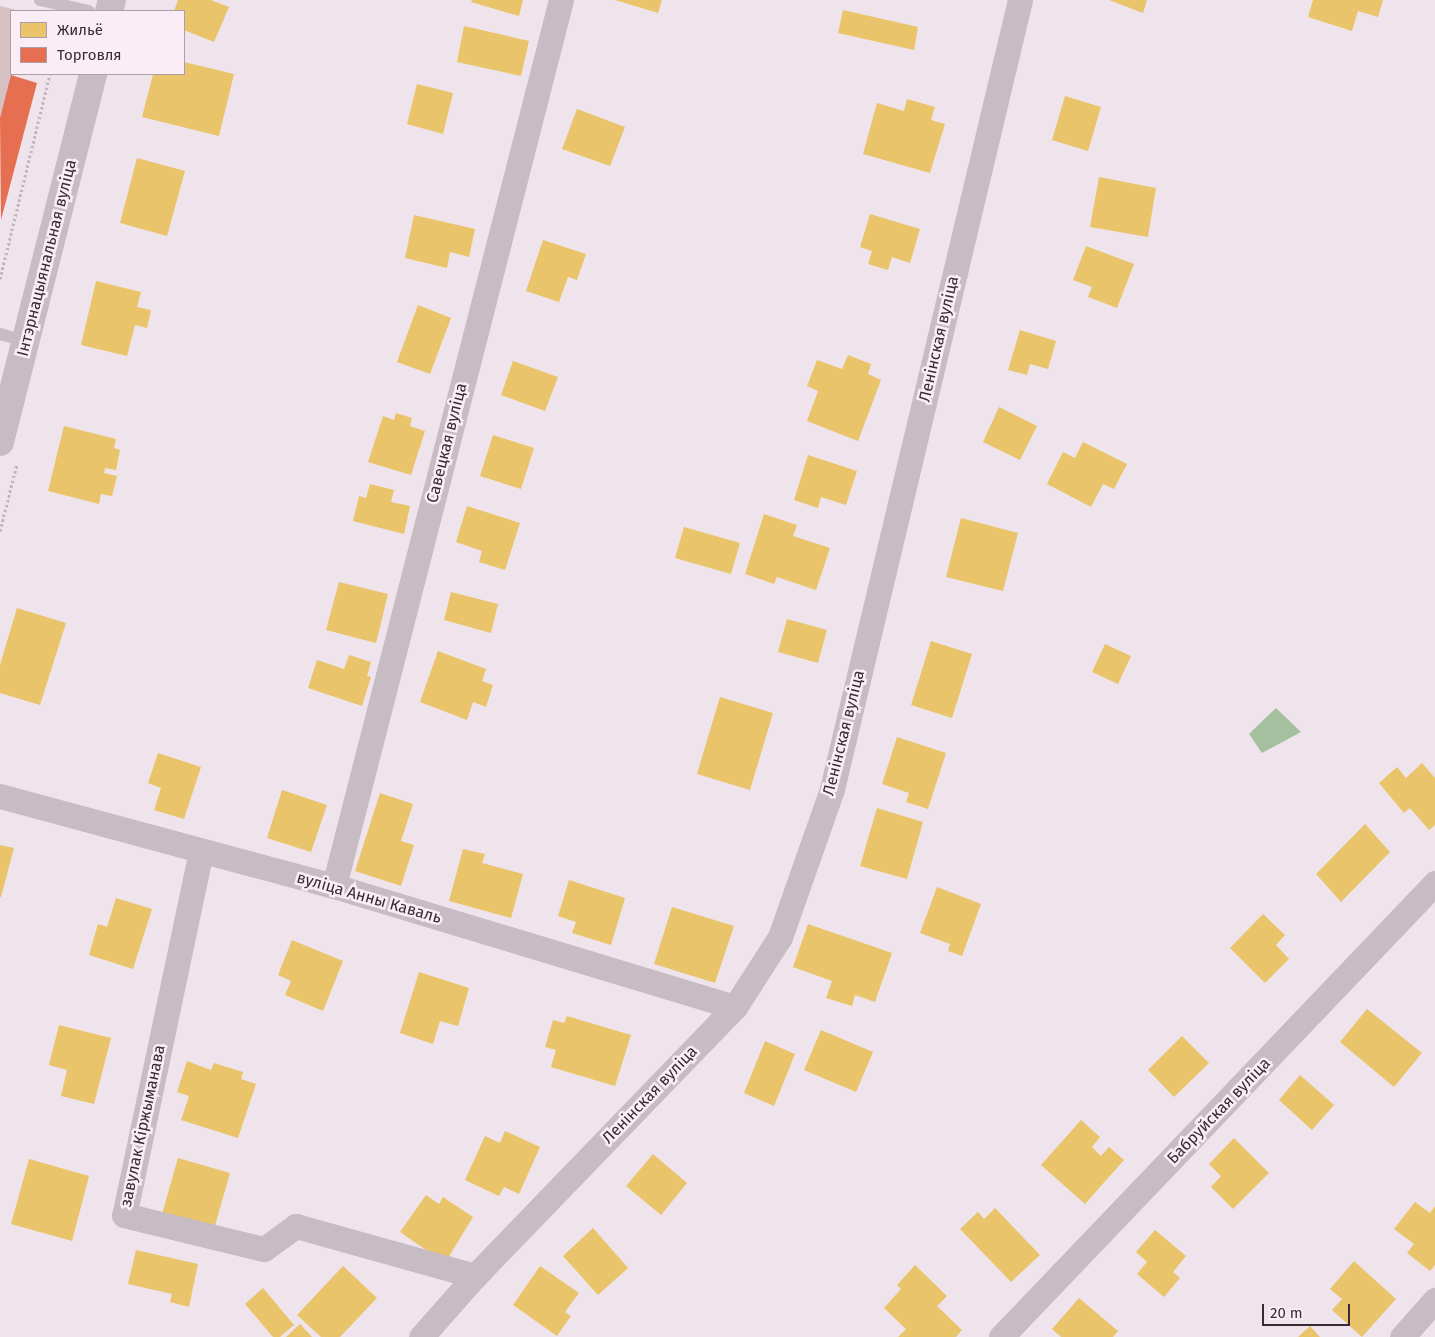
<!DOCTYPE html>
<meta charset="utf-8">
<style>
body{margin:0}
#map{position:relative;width:1435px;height:1337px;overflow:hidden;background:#efe4eb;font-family:"Fira Sans",sans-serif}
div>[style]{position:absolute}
.green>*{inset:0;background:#d6c1c2}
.water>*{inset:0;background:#a5c09f}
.homes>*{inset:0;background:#e9c46a}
.shops>*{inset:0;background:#e76f51}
.path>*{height:3px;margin-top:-1.5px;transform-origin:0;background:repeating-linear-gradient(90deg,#c1b5bd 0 2.5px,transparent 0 5px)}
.service>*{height:12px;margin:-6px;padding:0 6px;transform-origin:6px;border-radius:6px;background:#c8bcc4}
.minor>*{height:25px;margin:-12.5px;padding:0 12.5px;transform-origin:12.5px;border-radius:12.5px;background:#c8bcc4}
.tertiary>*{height:28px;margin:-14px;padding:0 14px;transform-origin:14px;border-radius:14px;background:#c8bcc4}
span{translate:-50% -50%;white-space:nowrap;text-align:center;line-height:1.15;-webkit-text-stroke:5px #faedf5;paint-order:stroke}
.street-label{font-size:16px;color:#392a37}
.legend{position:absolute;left:10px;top:10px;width:175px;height:65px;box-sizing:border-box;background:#faedf5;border:1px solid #ad9fa9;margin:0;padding:6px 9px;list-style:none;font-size:15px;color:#392a37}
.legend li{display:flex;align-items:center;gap:10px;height:25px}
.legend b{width:25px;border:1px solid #ad9fa9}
.scale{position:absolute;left:1262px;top:1304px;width:88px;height:22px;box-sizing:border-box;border:2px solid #392a37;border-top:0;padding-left:6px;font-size:15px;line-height:18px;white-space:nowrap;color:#392a37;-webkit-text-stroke:4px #faedf5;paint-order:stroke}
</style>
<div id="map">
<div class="green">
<i style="clip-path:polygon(0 6px,21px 11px,11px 11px,12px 74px,0 118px)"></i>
</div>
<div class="water">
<i style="clip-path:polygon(1276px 708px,1301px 732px,1262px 753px,1249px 734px)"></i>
</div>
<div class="homes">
<i style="clip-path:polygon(178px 0,211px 0,229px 7px,214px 42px,184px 30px,184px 11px,174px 11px)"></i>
<i style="clip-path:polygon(472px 0,523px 0,519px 16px,471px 2px)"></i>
<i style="clip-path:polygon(615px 0,662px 0,658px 13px)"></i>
<i style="clip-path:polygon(1109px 0,1147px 0,1143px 13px)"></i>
<i style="clip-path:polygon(1313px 0,1383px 0,1378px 17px,1358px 11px,1352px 31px,1308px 17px)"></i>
<i style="clip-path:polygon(843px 10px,918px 27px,914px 50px,838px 33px)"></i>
<i style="clip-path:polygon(464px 26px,529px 41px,521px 76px,457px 62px)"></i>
<i style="clip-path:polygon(184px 62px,234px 74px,219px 136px,142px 117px,153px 74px,184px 74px)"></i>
<i style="clip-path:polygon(417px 84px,453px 93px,443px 134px,407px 124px)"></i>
<i style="clip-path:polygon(1065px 96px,1101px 107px,1088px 151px,1052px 140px)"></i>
<i style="clip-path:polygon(907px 99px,935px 107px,931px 120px,945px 124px,930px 173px,863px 154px,877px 103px,904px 111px)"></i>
<i style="clip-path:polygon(577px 109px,625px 127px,610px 166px,562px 149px)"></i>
<i style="clip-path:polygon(137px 158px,185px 171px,167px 236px,120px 223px)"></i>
<i style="clip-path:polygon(1099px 177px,1156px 188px,1148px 237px,1090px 227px)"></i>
<i style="clip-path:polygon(870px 214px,920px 229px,910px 263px,892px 257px,888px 270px,868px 264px,872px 251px,860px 247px)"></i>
<i style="clip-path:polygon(414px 215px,475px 229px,469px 257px,450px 252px,447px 268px,405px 258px)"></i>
<i style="clip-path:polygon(543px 240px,586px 254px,577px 280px,568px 277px,559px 302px,526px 291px)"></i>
<i style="clip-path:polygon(1086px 246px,1134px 264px,1117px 308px,1088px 297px,1092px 287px,1073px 280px)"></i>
<i style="clip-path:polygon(96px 281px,141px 292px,137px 307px,151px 310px,147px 328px,135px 325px,127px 356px,81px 345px)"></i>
<i style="clip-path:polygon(418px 305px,451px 318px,430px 374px,397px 362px)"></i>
<i style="clip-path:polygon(1020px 330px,1056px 341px,1048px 369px,1030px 364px,1027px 375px,1008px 370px)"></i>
<i style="clip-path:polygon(848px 355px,871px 364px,868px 374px,881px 380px,858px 441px,807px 421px,818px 391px,807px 386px,817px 360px,842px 369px)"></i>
<i style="clip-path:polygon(513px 361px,558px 377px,545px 411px,501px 395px)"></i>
<i style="clip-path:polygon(999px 407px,1037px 426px,1020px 460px,983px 442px)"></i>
<i style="clip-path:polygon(396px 413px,412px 418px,410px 426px,425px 431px,411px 475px,368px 462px,383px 416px,394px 420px)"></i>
<i style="clip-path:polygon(64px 426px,116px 439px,114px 448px,120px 450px,116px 470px,105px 468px,104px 473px,117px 476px,112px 496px,101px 494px,99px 504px,48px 491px)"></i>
<i style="clip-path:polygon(493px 435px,534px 448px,521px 489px,480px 476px)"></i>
<i style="clip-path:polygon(1083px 442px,1127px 464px,1114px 489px,1103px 484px,1091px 507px,1047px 484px,1063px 452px,1075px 458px)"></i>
<i style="clip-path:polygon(808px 455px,857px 471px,846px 505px,821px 497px,818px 508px,794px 500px)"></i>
<i style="clip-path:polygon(370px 484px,394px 490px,391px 502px,410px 506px,404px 534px,353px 521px,359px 496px,366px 498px)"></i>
<i style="clip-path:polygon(467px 506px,520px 523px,505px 570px,479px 562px,482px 551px,456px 542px)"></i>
<i style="clip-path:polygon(764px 514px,797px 525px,793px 536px,830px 548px,816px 590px,777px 577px,774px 584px,745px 574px)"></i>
<i style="clip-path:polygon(961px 518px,1018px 533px,1003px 591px,946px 577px)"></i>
<i style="clip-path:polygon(684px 527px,740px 543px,731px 574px,675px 558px)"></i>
<i style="clip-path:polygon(339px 582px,388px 594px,376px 643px,326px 630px)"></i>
<i style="clip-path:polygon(451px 592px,498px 604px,491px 633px,444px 620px)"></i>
<i style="clip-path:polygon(17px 608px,66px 623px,40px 705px,0 693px,0 665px)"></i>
<i style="clip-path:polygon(787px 619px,827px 630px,818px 663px,778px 652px)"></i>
<i style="clip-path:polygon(931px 641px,972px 654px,952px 718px,911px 705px)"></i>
<i style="clip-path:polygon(1105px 644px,1131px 656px,1118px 684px,1092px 672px)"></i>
<i style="clip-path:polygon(438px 651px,486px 669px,482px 681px,493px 685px,486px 707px,473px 702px,467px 720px,420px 702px)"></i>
<i style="clip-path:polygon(349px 655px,371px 662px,367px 676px,371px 677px,362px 706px,308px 688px,317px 660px,344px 669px)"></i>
<i style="clip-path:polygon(720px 697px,773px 713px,750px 790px,697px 774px)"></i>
<i style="clip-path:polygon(897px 737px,946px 753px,928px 809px,906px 802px,909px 793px,882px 784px)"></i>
<i style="clip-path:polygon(158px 753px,201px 767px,184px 819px,154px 810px,161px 788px,148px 783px)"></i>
<i style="clip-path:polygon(1422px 763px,1435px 778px,1435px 825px,1429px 830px,1410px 808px,1404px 813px,1379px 783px,1397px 767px,1406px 778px)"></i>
<i style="clip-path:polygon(282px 790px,327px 805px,311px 852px,267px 838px)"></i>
<i style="clip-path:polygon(380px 793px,413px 804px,401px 841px,414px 845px,401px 886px,355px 871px)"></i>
<i style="clip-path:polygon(877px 808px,923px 822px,907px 879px,860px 866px)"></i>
<i style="clip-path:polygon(1365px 824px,1390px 852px,1341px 902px,1316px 874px)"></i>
<i style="clip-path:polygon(0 845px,14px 848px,1px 897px,0 897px)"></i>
<i style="clip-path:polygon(463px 849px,485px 854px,482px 863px,523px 874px,511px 918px,449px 901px)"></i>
<i style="clip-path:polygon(569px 880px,625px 898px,611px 945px,572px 933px,576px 922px,558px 916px)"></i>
<i style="clip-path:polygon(937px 887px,981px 904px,962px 956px,948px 951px,950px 944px,920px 933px)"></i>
<i style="clip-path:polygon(116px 898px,152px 909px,133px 969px,89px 955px,98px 924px,107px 927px)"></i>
<i style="clip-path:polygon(672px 907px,734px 926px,715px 983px,654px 964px)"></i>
<i style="clip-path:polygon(1263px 914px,1285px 935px,1276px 945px,1289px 959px,1265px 983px,1230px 948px)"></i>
<i style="clip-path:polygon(808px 924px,892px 953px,875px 1002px,855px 995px,852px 1006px,826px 998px,832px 981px,793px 967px)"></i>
<i style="clip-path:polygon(292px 940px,343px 961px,323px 1011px,285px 995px,291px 981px,278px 975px)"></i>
<i style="clip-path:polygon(419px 972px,469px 988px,458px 1026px,440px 1021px,433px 1044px,400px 1033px)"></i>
<i style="clip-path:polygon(1367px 1009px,1422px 1053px,1394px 1087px,1340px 1042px)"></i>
<i style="clip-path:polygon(567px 1016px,631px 1035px,615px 1086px,551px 1067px,556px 1050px,545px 1047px,553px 1020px,564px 1023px)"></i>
<i style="clip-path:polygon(59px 1025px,111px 1038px,94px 1104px,61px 1096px,67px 1070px,49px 1065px)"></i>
<i style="clip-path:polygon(821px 1030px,873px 1052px,856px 1092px,804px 1070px)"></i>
<i style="clip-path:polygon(1182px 1036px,1209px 1063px,1174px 1097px,1148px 1070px)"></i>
<i style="clip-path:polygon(765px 1041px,795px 1054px,774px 1106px,744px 1093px)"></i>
<i style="clip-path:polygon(187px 1061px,211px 1070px,214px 1063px,243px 1072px,241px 1079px,256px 1084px,238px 1138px,181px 1120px,189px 1096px,177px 1092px)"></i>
<i style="clip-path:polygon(1300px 1075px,1334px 1105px,1312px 1130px,1279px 1100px)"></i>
<i style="clip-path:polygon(1081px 1120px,1100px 1137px,1092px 1147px,1101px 1156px,1109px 1147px,1124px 1160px,1085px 1204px,1041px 1165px)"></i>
<i style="clip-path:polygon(505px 1131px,540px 1147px,519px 1194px,504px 1187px,499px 1196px,465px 1180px,485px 1136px,500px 1143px)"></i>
<i style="clip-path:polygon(1234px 1138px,1269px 1173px,1233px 1209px,1211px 1187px,1221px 1176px,1209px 1164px)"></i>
<i style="clip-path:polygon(653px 1154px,687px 1183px,661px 1215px,626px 1186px)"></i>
<i style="clip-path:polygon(178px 1158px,230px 1173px,214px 1229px,162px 1214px)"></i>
<i style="clip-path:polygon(29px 1159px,89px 1176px,72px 1241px,11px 1224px)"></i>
<i style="clip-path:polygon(426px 1195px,439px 1204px,443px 1197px,473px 1217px,445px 1263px,400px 1232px)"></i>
<i style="clip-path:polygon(1415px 1202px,1430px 1213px,1435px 1206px,1435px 1265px,1430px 1271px,1407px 1253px,1414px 1244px,1394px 1229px)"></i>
<i style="clip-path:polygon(995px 1208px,1040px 1255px,1011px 1282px,960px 1229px,978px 1212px,984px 1219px)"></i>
<i style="clip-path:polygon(593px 1228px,628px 1268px,598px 1295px,563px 1256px)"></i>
<i style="clip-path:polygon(1155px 1230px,1186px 1256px,1173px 1272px,1180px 1278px,1164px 1297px,1137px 1274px,1147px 1262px,1136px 1252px)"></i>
<i style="clip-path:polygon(136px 1250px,198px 1264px,189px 1307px,170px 1302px,172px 1294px,128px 1284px)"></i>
<i style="clip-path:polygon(1354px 1261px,1396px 1299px,1362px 1337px,1332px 1310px,1342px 1299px,1330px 1289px)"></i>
<i style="clip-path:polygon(915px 1265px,947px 1296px,937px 1306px,962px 1330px,956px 1337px,898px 1337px,906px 1329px,884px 1308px,901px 1289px,897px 1285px)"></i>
<i style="clip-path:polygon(343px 1266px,377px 1298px,340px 1337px,321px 1337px,297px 1315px)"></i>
<i style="clip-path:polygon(540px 1266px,579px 1293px,565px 1312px,571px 1316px,557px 1336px,513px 1305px)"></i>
<i style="clip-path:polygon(263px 1288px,294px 1325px,280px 1337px,273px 1337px,245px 1304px)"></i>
<i style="clip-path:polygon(1079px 1298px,1118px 1331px,1113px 1337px,1061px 1337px,1052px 1329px)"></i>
<i style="clip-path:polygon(300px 1324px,312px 1337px,286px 1337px)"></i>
<i style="clip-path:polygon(1310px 1326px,1320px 1337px,1298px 1337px)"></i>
</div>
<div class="shops">
<i style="clip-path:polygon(11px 75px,37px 83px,1px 220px,0 118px)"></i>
</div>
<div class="path">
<i style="left:0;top:279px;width:211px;rotate:-76.3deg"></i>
<i style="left:0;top:531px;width:69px;rotate:-75.8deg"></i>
</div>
<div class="service">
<i style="left:40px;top:0;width:50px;rotate:12.7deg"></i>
<i style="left:0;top:334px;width:27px;rotate:15deg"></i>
</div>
<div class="minor">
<i style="left:0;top:796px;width:346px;rotate:15.1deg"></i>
<i style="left:334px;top:886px;width:419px;rotate:16.8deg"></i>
<i style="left:201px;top:851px;width:372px;rotate:101.9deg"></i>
<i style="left:124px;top:1215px;width:144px;rotate:13.7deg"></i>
<i style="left:264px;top:1249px;width:39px;rotate:-36deg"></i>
<i style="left:296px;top:1226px;width:186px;rotate:15.6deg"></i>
<i style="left:334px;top:886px;width:915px;rotate:-75.63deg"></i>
<i style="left:421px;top:1337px;width:81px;rotate:-48.5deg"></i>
<i style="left:475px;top:1276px;width:374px;rotate:-46deg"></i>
<i style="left:735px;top:1007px;width:83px;rotate:-57.3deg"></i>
<i style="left:780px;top:937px;width:157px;rotate:-70.6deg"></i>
<i style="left:832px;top:789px;width:811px;rotate:-76.6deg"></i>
<i style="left:1001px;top:1337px;width:628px;rotate:-46.29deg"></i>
<i style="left:1402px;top:1337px;width:50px;rotate:-48.3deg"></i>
</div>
<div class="tertiary">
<i style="left:109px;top:11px;width:11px;rotate:-75deg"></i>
<i style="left:0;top:442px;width:380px;rotate:-75.8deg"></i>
</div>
<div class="street-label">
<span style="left:47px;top:258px;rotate:-76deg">Інтэрнацыянальная вуліца</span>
<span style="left:939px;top:339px;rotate:-77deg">Ленінская вуліца</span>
<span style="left:447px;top:443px;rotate:-76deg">Савецкая вуліца</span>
<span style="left:844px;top:733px;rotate:-76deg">Ленінская вуліца</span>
<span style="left:369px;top:898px;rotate:16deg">вуліца Анны Каваль</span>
<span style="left:650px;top:1095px;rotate:-46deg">Ленінская вуліца</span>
<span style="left:1219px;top:1111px;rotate:-46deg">Бабруйская вуліца</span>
<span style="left:143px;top:1126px;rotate:-78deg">завулак Кіржыманава</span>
</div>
<ul class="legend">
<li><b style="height:14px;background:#e9c46a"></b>Жильё</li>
<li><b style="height:14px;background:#e76f51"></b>Торговля</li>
</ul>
<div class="scale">20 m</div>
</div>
